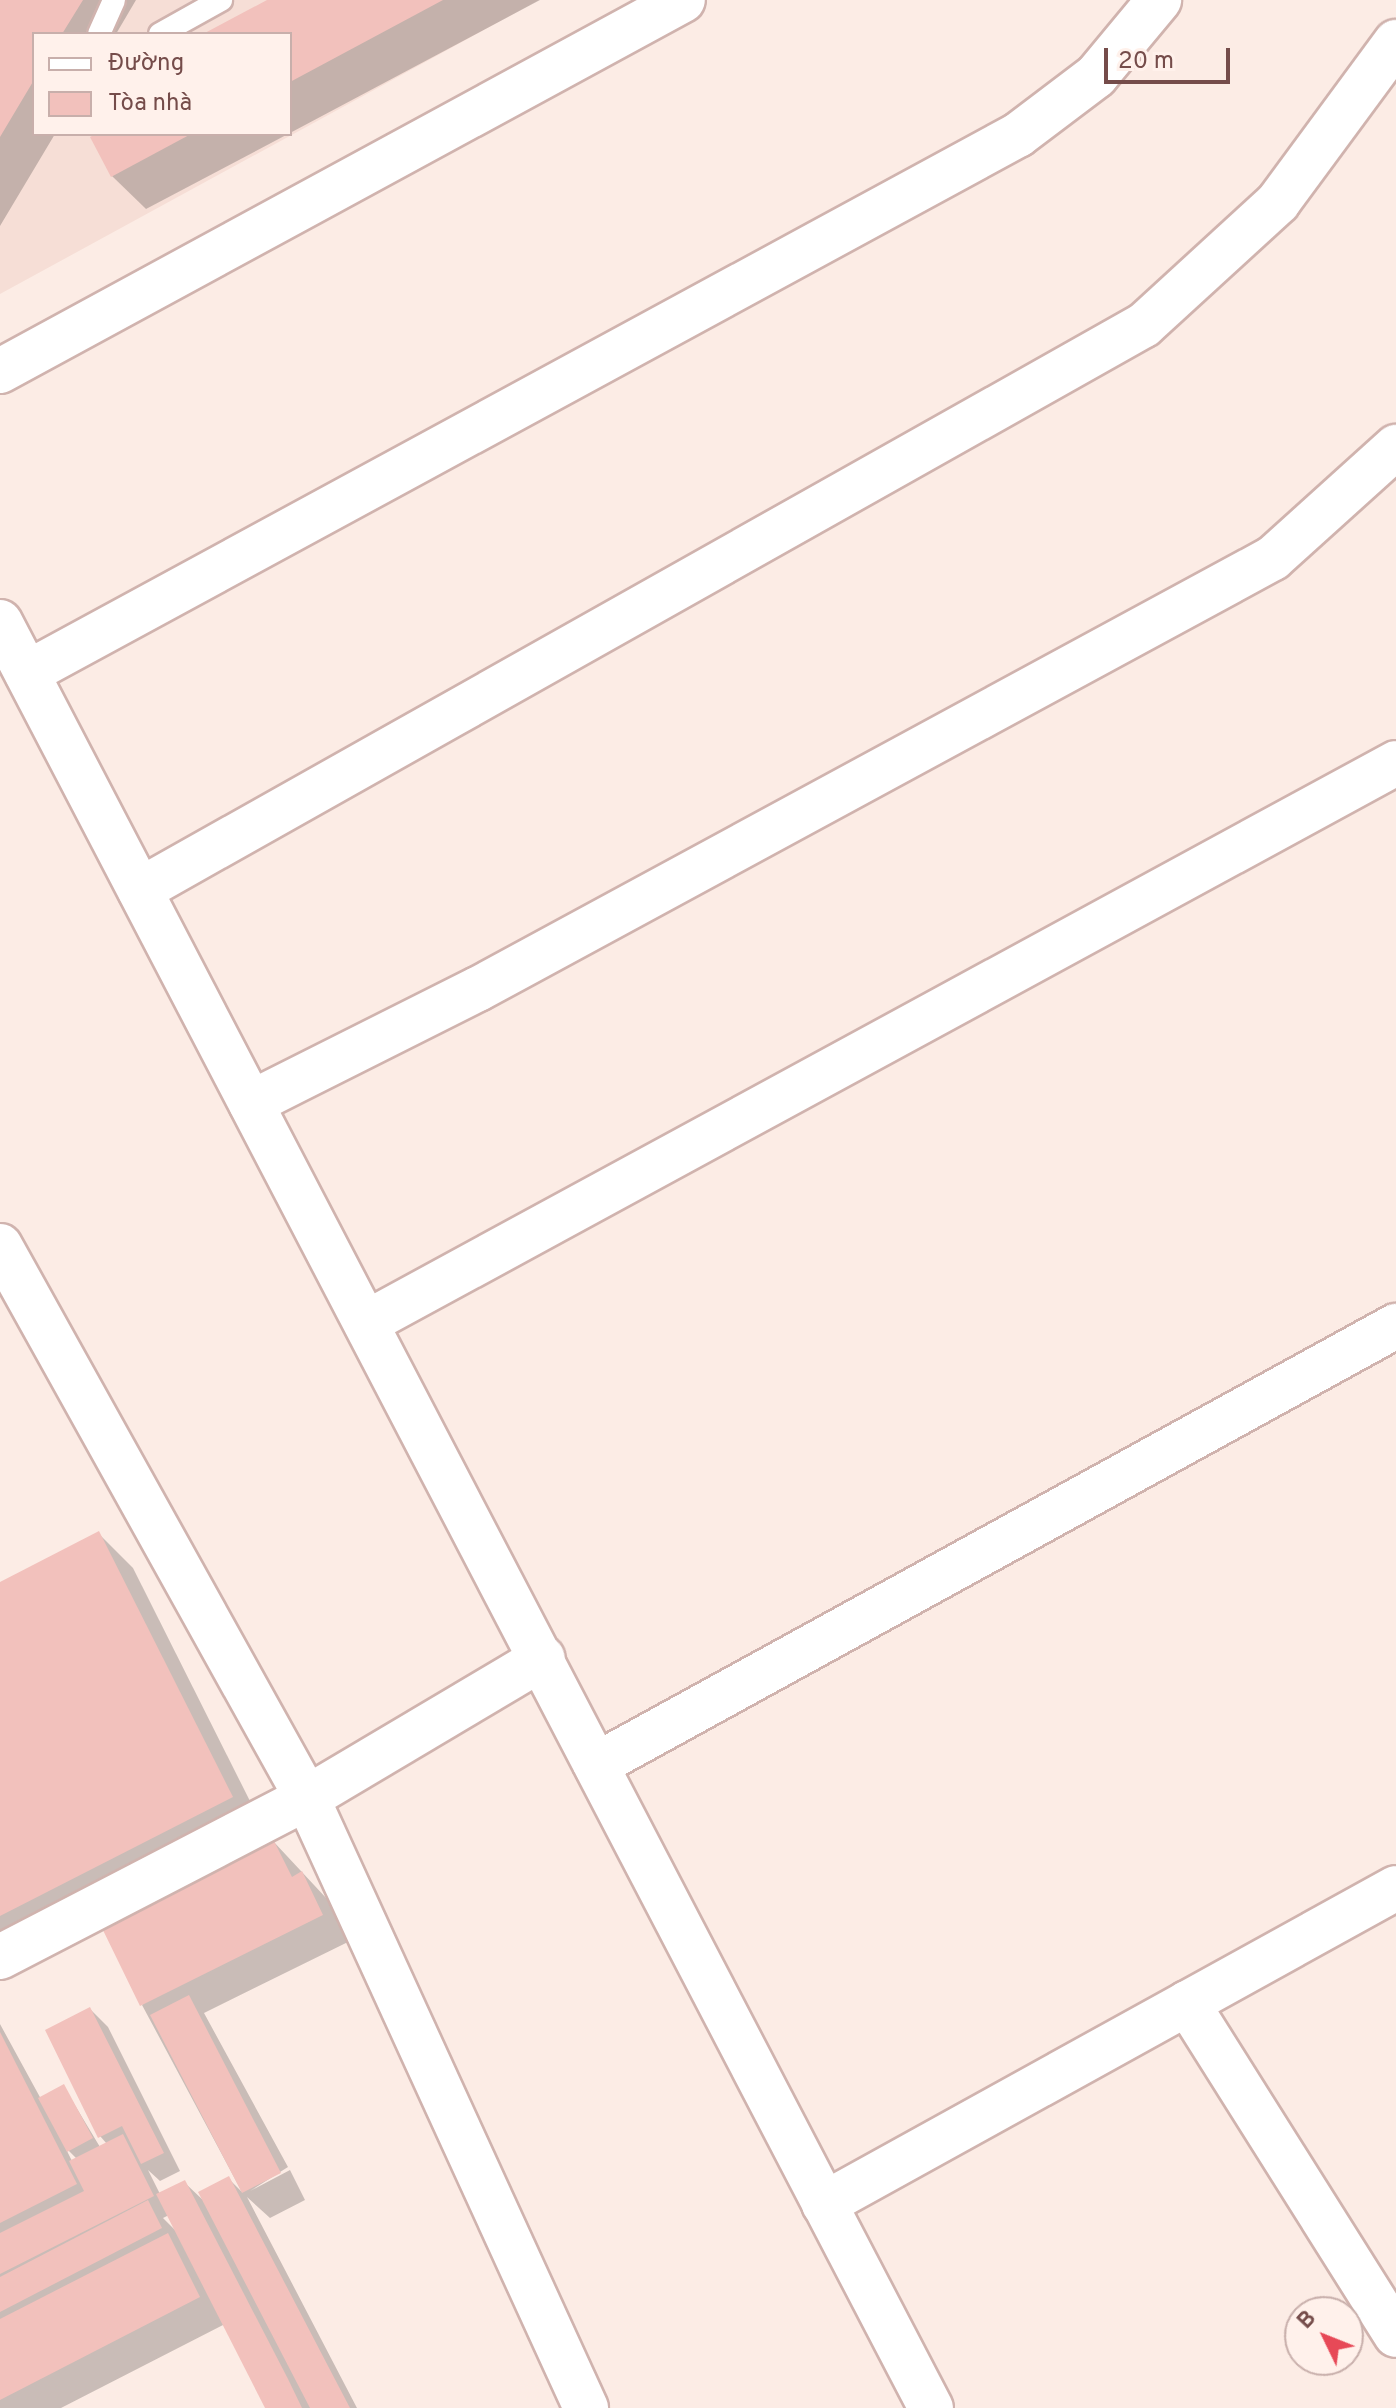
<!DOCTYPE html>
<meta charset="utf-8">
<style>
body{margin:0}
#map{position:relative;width:1396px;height:2408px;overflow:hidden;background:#fcece5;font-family:Overpass,sans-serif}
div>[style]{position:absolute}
.residential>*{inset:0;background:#f6ded6}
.shadow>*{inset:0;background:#0003}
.building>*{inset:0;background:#f2c1bc}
.roads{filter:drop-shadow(2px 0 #d0b3ae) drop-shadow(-2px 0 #d0b3ae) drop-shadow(0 2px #d0b3ae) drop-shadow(0 -2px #d0b3ae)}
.lane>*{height:22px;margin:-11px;padding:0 11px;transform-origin:11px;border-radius:11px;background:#fff}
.street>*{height:44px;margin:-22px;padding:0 22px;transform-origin:22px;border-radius:22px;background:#fff}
.secondary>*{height:44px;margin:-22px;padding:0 22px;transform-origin:22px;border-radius:22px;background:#fff}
span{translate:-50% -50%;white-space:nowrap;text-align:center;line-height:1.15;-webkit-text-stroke:6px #fff1eb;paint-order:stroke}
.legend{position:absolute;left:32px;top:32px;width:260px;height:104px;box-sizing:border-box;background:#fff1eb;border:2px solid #c8afab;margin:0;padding:10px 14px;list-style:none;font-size:24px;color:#754c4a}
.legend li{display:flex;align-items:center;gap:16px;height:40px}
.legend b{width:40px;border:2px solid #c8afab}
.north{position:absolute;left:1284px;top:2296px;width:80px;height:80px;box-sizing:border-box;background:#fff1eb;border:2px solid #c8afab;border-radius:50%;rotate:313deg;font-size:22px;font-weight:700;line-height:32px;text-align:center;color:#754c4a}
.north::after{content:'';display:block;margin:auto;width:28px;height:36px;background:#e74957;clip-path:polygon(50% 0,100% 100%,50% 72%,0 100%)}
.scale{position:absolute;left:1104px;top:48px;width:126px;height:36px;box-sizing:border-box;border:4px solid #754c4a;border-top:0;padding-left:10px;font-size:24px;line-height:28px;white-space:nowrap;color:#754c4a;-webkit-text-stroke:6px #fff1eb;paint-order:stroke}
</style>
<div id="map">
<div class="residential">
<i style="clip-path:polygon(evenodd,0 0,539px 0,0 294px,0 0,34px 34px,290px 34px,290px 134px,34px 134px,34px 34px)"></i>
</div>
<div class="shadow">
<i style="clip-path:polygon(0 0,136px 0,116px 34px,34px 34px,34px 134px,55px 134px,0 226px)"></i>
<i style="clip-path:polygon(271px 0,540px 0,290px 133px,290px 34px,208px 34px)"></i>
<i style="clip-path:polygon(100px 134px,288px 134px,146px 209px,112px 176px)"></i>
<i style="clip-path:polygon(99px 1534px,133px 1568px,265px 1831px,0 1966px,0 1584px)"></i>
<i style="clip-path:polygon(evenodd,273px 1841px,328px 1900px,348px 1942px,204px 2013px,288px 2167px,250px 2191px,290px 2170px,305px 2200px,270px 2218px,247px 2197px,357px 2408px,268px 2408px,225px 2324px,61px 2408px,0 2408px,0 2024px,41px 2099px,64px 2087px,100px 2147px,107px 2144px,100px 2136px,90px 2009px,108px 2027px,180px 2171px,160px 2181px,148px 2170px,160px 2194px,184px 2182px,205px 2202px,229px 2179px,242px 2192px,142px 2005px,273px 1841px,66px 2149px,67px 2149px,77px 2159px,72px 2161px,66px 2149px,273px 1841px,169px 2215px,176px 2231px,163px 2218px,169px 2215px)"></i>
</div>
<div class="building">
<i style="clip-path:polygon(0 0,83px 0,62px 34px,34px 34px,34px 80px,0 137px)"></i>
<i style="clip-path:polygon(267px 0,443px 0,290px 82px,290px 34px,203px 34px)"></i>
<i style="clip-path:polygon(96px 134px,191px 134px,111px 177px,90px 137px)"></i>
<i style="clip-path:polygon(99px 1531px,233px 1797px,0 1916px,0 1582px)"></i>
<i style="clip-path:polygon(273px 1839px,292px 1877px,302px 1871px,323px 1915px,140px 2006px,100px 1924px)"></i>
<i style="clip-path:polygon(189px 1995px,281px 2173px,242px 2193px,150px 2015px)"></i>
<i style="clip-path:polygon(90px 2007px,164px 2153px,141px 2164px,122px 2126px,98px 2138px,45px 2030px)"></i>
<i style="clip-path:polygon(0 2032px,77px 2184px,0 2223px)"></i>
<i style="clip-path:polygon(64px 2084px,93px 2138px,67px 2152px,38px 2098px)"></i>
<i style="clip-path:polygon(123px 2134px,154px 2196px,0 2274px,0 2233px,84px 2191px,69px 2161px)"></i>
<i style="clip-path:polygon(229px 2176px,328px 2366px,350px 2408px,310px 2408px,198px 2192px)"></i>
<i style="clip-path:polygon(185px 2180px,288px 2379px,302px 2408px,265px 2408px,156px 2194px)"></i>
<i style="clip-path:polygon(148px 2200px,162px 2228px,0 2312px,0 2277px)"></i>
<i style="clip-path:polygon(168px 2233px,200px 2297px,0 2400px,0 2319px)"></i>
</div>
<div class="roads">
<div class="lane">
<i style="left:99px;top:34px;width:37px;rotate:-66deg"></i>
<i style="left:160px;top:34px;width:70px;rotate:-29.1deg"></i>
</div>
<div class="street">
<i style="left:0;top:622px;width:2014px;rotate:62.47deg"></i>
<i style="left:27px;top:673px;width:1128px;rotate:-28.5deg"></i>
<i style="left:1018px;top:135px;width:98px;rotate:-37.1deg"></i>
<i style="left:1096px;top:76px;width:99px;rotate:-50.3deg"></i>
<i style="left:140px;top:890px;width:1152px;rotate:-29.37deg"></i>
<i style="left:1144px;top:325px;width:182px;rotate:-42.5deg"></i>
<i style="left:1278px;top:202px;width:199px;rotate:-53.6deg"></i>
<i style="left:251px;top:1103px;width:254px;rotate:-26.7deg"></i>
<i style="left:478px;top:989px;width:904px;rotate:-28.46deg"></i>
<i style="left:1273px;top:558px;width:166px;rotate:-42.1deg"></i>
<i style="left:0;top:1246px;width:632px;rotate:60.92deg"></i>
<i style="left:307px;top:1798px;width:671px;rotate:65.42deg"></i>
<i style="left:366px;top:1323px;width:1172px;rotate:-28.53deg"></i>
<i style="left:596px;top:1765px;width:913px;rotate:-28.76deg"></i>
<i style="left:0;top:1957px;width:346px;rotate:-27.4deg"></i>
<i style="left:307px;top:1798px;width:274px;rotate:-30.7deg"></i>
<i style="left:1187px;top:2003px;width:392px;rotate:57.8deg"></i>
<i style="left:824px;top:2204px;width:653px;rotate:-28.92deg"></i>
</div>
<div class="secondary">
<i style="left:0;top:371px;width:777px;rotate:-28.51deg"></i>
</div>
</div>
<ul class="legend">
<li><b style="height:10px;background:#fff"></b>Đường</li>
<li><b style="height:22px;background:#f2c1bc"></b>Tòa nhà</li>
</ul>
<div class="north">B</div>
<div class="scale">20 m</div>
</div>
